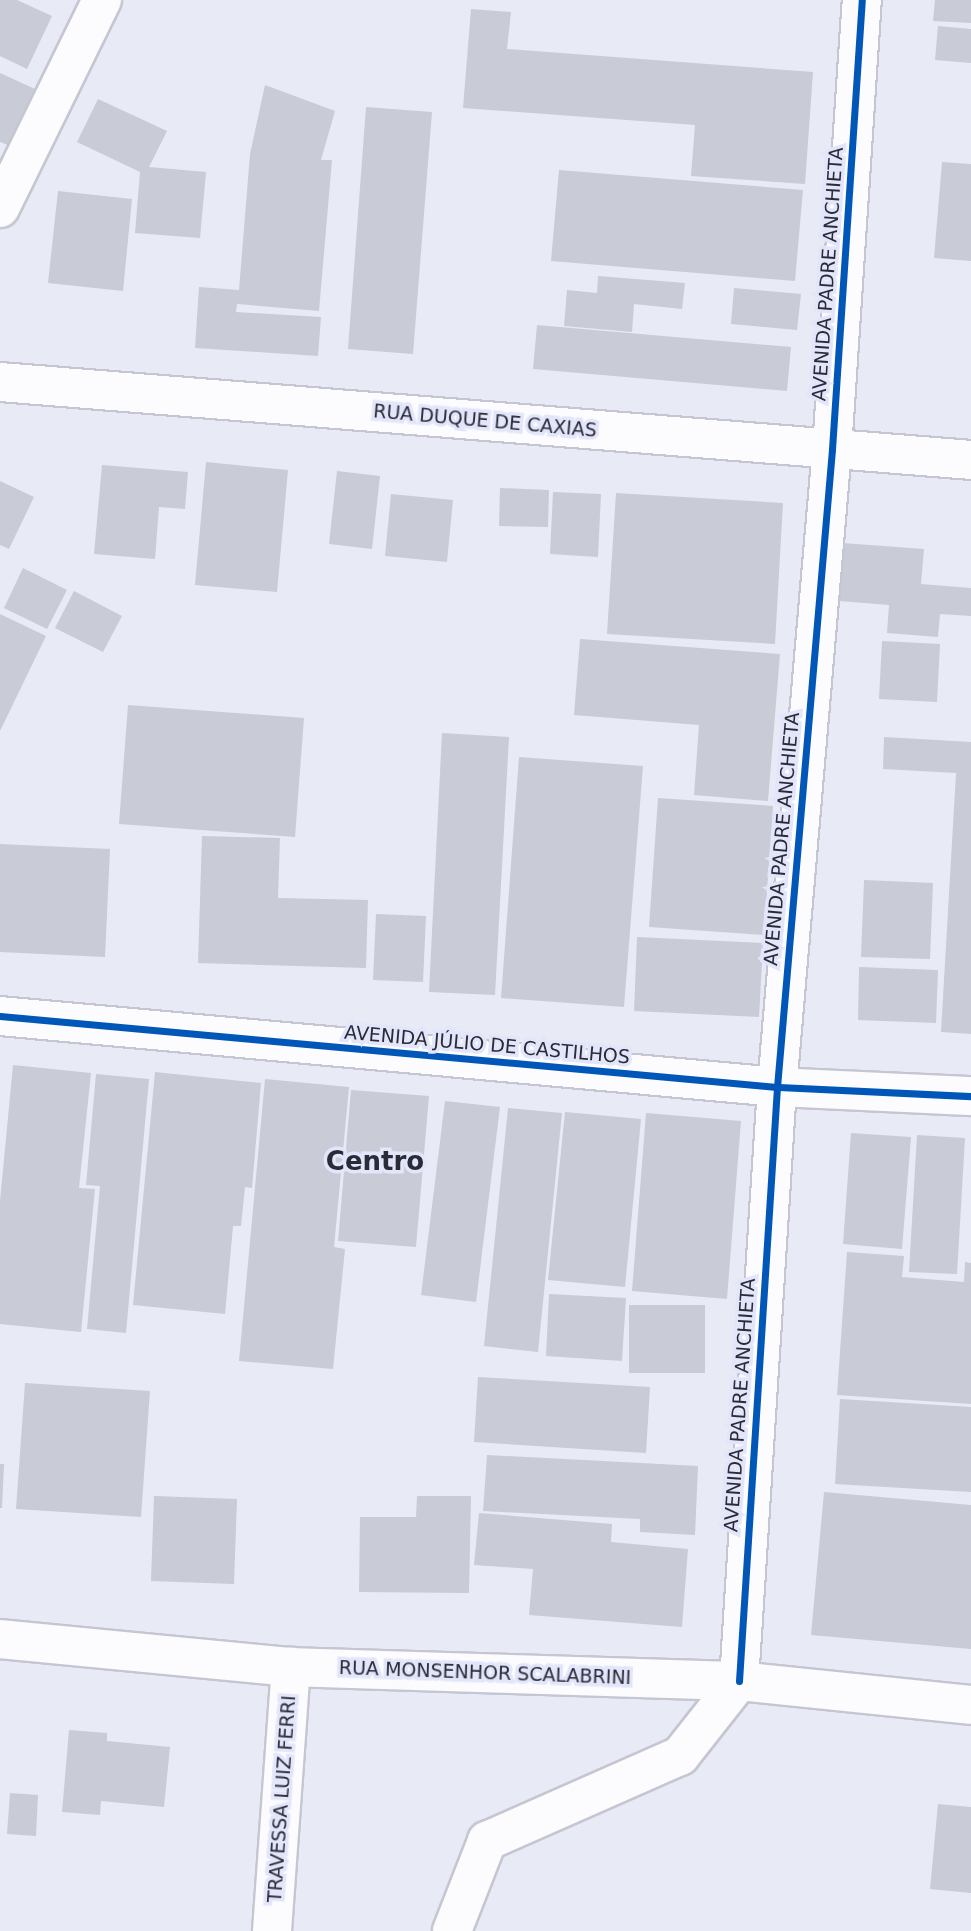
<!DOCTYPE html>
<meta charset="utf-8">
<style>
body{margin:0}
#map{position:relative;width:971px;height:1931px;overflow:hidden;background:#e8eaf5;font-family:"DejaVu Sans",sans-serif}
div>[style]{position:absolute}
.building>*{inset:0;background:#c9cbd6}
.roads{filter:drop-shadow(2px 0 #c5c6d1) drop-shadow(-2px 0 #c5c6d1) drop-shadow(0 2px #c5c6d1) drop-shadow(0 -2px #c5c6d1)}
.minor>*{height:38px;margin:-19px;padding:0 19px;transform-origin:19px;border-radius:19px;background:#fcfcfe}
.cycleway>*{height:7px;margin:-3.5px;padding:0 3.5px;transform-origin:3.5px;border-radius:3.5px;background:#0057b8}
span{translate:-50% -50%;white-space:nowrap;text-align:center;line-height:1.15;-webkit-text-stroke:7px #e3e6fa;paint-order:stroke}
.street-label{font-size:19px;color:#292b37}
.district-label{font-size:26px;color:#292b37;font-weight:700}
</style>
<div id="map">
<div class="building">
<i style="clip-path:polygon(0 0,17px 0,52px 16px,27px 69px,0 56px)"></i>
<i style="clip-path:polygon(935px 0,971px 0,971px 23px,933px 21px)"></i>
<i style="clip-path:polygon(471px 9px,511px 12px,507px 49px,813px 72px,805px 184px,691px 176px,695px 125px,463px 108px)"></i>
<i style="clip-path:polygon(938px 26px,971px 29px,971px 63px,935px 60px)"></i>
<i style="clip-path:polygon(0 73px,35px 89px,8px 145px,0 142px)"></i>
<i style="clip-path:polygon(265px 85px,335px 111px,321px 160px,332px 160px,319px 311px,237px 304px,236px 312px,321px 317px,318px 356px,195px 348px,199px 287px,239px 290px,250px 154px)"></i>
<i style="clip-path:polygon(98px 99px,167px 131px,149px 167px,206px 172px,200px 238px,135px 233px,140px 172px,77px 142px)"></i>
<i style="clip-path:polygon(366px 107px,432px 112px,413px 354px,348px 349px)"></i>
<i style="clip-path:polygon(942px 162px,971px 164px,971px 261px,934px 258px)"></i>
<i style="clip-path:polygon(559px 170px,803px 190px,795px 281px,551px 261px)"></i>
<i style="clip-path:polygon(58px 191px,132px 199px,123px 291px,48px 283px)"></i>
<i style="clip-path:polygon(598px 276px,685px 283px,682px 309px,634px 304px,632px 332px,564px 326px,567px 290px,597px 293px)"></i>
<i style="clip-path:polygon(734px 288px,801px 294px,797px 330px,731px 324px)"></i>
<i style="clip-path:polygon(537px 325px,791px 347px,787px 391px,533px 369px)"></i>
<i style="clip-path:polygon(206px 462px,288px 470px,277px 592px,195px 585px)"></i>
<i style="clip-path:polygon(102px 465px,188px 472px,185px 509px,159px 507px,155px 559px,94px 554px)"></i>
<i style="clip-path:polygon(337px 471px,380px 476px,372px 549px,329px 544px)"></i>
<i style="clip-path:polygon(0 481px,34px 497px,9px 549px,0 545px)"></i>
<i style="clip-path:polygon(500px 488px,549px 490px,548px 527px,499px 526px)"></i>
<i style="clip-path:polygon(553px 492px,601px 494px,598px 557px,550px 554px)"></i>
<i style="clip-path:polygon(616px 493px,783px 503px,775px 644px,607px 634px)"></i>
<i style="clip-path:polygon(391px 494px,453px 500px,447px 562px,385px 556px)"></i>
<i style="clip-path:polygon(843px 543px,924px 549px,921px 584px,971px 588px,971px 616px,940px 614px,938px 637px,887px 633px,889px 605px,839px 601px)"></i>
<i style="clip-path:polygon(23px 568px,67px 590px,47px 629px,4px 608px)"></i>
<i style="clip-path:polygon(74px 591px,122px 616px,103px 652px,55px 628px)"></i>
<i style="clip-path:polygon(0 614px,46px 636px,0 731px)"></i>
<i style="clip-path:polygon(580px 639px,780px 654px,768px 801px,694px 795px,699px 725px,574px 715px)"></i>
<i style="clip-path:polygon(882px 641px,940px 644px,937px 702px,879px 699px)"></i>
<i style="clip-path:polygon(128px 705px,304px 718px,295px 837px,119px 824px)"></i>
<i style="clip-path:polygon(442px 733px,509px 737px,495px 995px,429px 992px)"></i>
<i style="clip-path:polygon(884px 737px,971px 742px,971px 1034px,941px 1032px,956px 773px,883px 769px)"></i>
<i style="clip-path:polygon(519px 757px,643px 766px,624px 1007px,501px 998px)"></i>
<i style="clip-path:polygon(658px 798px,773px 806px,764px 935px,649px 927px)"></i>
<i style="clip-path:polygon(202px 836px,280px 838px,278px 898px,368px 900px,366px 968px,198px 963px)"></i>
<i style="clip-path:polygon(0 844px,110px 849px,105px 957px,0 952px)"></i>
<i style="clip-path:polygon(864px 880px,933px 883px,930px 959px,861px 957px)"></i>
<i style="clip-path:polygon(376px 914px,426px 916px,423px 982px,373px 980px)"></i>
<i style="clip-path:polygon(637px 937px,763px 943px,759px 1017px,634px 1011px)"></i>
<i style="clip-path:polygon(859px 967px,938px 970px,936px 1023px,858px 1020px)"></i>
<i style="clip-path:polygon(13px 1065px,91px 1073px,79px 1188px,95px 1189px,81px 1332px,0 1324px,0 1201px)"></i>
<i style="clip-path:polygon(155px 1072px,261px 1083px,252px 1188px,245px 1187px,241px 1226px,233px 1226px,225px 1314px,133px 1305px)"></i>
<i style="clip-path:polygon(96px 1074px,149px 1079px,126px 1333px,87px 1329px,100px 1186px,86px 1185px)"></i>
<i style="clip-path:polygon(265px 1079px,349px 1087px,334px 1247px,345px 1249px,333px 1369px,239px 1361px)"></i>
<i style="clip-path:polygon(351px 1090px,429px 1096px,416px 1247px,338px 1241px)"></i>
<i style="clip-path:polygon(445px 1101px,500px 1107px,476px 1302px,421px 1295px)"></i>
<i style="clip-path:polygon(508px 1108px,562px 1113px,538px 1352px,484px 1346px)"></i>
<i style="clip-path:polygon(565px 1112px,641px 1119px,625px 1287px,548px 1280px)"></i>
<i style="clip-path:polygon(646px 1113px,741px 1121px,727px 1299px,632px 1291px)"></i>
<i style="clip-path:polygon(851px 1133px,911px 1137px,902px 1249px,843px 1244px)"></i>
<i style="clip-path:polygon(917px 1135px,965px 1138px,957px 1274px,909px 1272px)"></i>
<i style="clip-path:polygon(847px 1252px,904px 1256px,902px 1277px,964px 1282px,965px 1262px,971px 1263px,971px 1404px,837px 1395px)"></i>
<i style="clip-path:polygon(549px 1294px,626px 1298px,622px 1361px,546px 1356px)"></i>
<i style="clip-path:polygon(629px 1305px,705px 1305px,705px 1373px,629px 1373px)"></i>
<i style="clip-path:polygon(478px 1377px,650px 1387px,646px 1453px,474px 1442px)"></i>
<i style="clip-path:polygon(25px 1383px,150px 1391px,141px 1517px,16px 1509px)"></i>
<i style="clip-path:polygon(840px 1399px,971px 1407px,971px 1492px,835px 1484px)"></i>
<i style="clip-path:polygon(487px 1455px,698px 1466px,695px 1535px,640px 1532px,640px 1519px,483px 1511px)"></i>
<i style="clip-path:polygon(0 1464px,4px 1464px,2px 1508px,0 1508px)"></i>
<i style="clip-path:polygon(824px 1492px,971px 1505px,971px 1649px,811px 1635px)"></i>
<i style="clip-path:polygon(154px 1496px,237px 1499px,234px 1584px,151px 1581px)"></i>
<i style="clip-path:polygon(417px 1496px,471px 1496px,469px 1593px,359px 1592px,360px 1517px,416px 1517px)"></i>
<i style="clip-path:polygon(479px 1513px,612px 1524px,611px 1542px,688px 1549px,682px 1627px,529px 1615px,533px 1569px,474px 1565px)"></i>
<i style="clip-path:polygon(69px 1730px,107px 1733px,107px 1741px,170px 1747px,164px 1807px,101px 1801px,100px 1815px,62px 1812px)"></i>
<i style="clip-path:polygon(10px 1793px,38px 1795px,36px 1836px,7px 1834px)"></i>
<i style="clip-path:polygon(938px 1804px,971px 1807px,971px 1893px,930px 1889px)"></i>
</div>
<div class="roads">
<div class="minor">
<i style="left:0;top:208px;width:232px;rotate:-63.9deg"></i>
<i style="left:0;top:382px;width:974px;rotate:4.59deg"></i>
<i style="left:0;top:1016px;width:780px;rotate:5.22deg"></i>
<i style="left:777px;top:1087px;width:194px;rotate:2.7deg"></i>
<i style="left:0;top:1639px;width:292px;rotate:5.5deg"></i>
<i style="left:291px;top:1667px;width:448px;rotate:1.8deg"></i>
<i style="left:739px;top:1681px;width:233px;rotate:5.9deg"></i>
<i style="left:272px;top:1931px;width:265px;rotate:-85.9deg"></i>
<i style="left:452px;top:1931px;width:97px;rotate:-68.7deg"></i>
<i style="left:487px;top:1841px;width:211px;rotate:-23.8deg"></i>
<i style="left:680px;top:1756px;width:95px;rotate:-51.8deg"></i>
<i style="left:739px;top:1681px;width:595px;rotate:-86.34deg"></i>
<i style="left:777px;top:1087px;width:640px;rotate:-85.07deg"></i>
<i style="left:832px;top:449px;width:450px;rotate:-86.2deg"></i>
</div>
</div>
<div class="cycleway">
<i style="left:0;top:1016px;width:780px;rotate:5.22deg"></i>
<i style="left:777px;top:1087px;width:194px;rotate:2.7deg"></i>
<i style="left:739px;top:1681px;width:595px;rotate:-86.34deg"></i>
<i style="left:777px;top:1087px;width:640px;rotate:-85.07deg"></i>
<i style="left:832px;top:449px;width:450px;rotate:-86.2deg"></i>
</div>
<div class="street-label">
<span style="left:828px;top:274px;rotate:-86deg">AVENIDA PADRE ANCHIETA</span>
<span style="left:485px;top:421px;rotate:5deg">RUA DUQUE DE CAXIAS</span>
<span style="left:782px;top:839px;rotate:-85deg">AVENIDA PADRE ANCHIETA</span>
<span style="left:487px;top:1045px;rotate:5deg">AVENIDA JÚLIO DE CASTILHOS</span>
<span style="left:740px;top:1405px;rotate:-86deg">AVENIDA PADRE ANCHIETA</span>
<span style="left:485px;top:1673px;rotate:2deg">RUA MONSENHOR SCALABRINI</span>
<span style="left:282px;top:1799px;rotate:-86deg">TRAVESSA LUIZ FERRI</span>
</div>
<div class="district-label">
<span style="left:375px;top:1162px">Centro</span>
</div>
</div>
